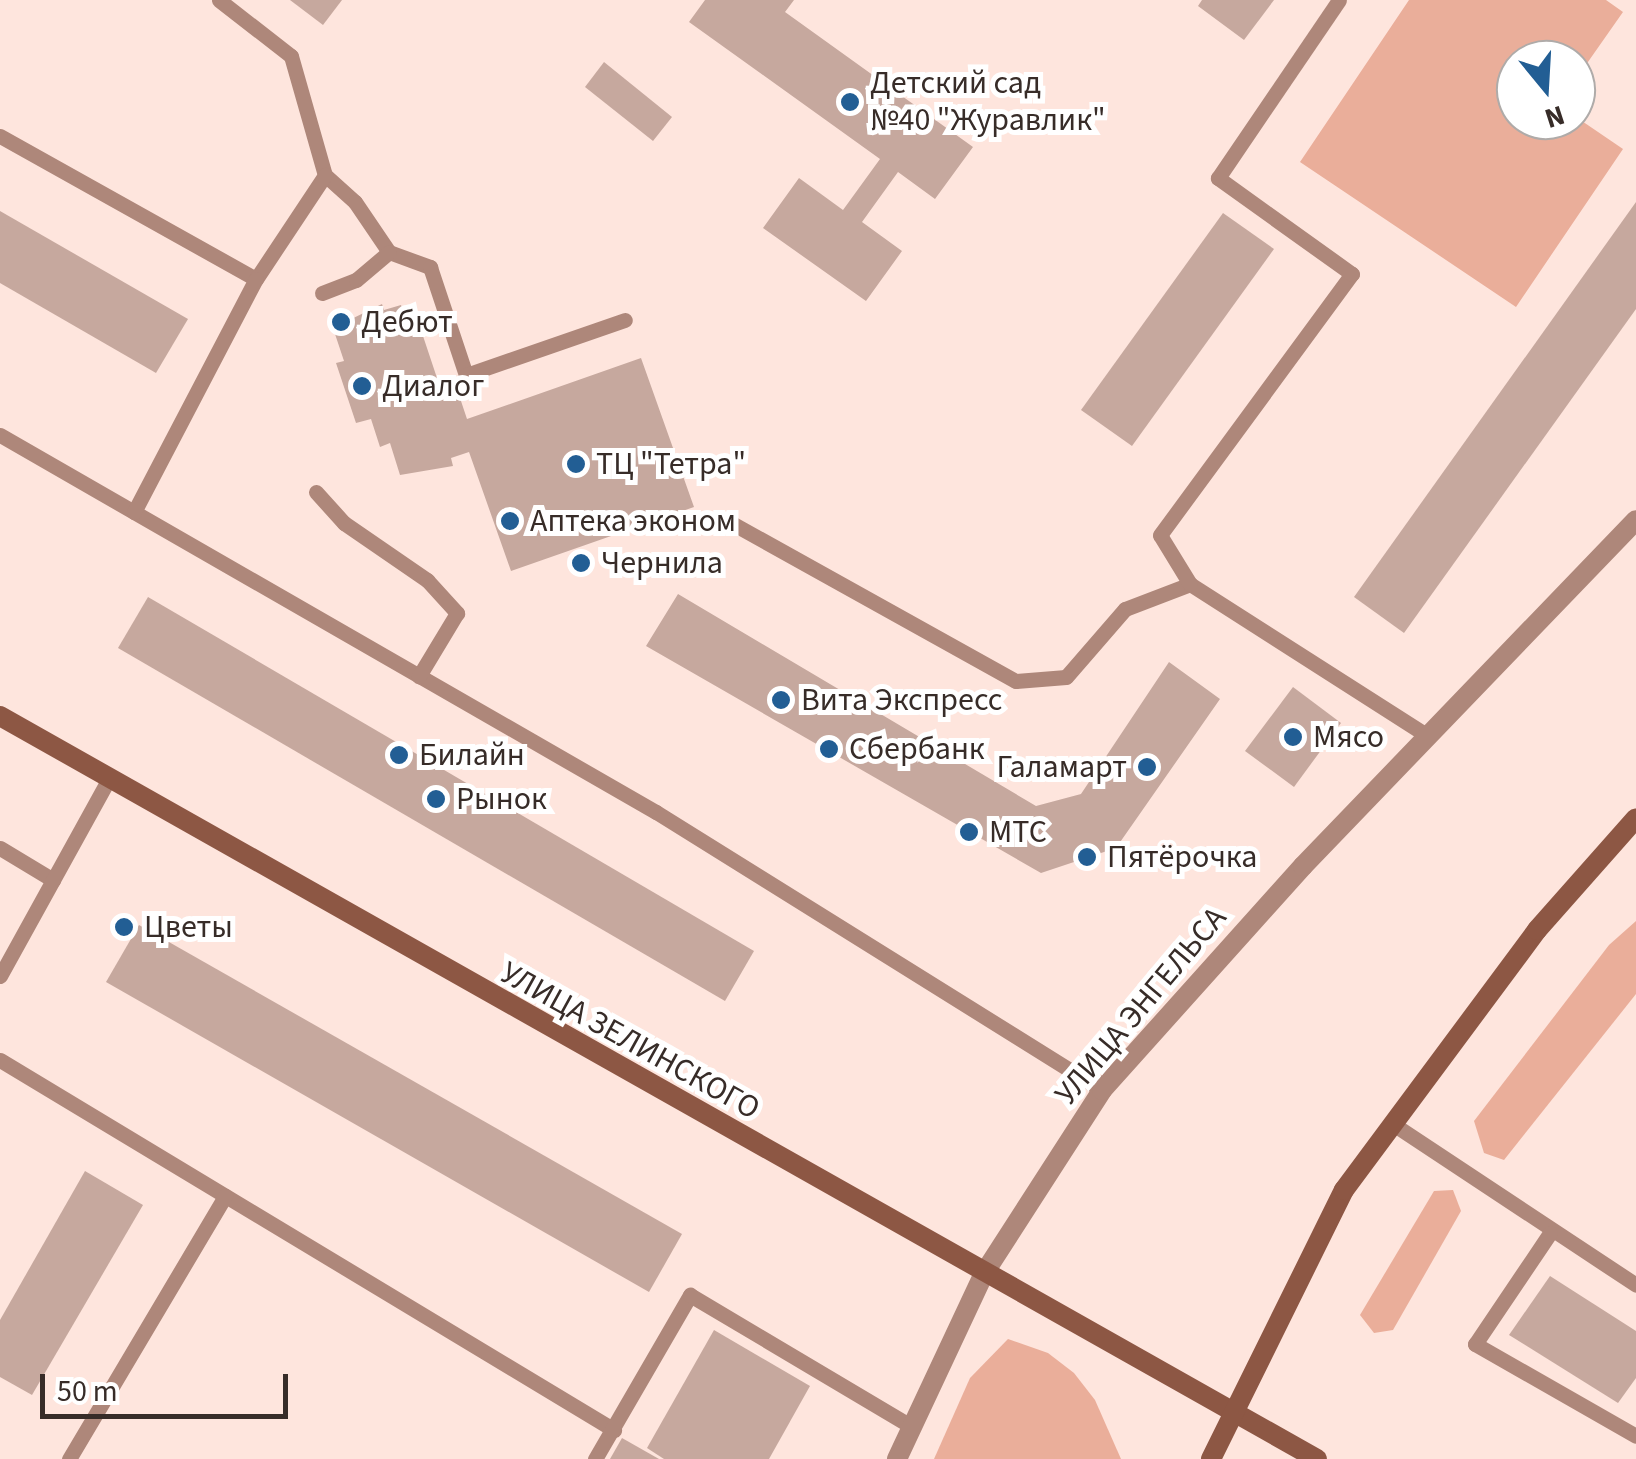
<!DOCTYPE html>
<meta charset="utf-8">
<style>
body{margin:0}
#map{position:relative;width:1636px;height:1459px;overflow:hidden;background:#fee5dd;font-family:"Source Sans 3",sans-serif}
div>[style]{position:absolute}
.green>*{inset:0;background:#eaae9a}
.building>*{inset:0;background:#c6a89e}
.lane>*{height:15px;margin:-7.5px;padding:0 7.5px;transform-origin:7.5px;border-radius:7.5px;background:#ae877a}
.street>*{height:20px;margin:-10px;padding:0 10px;transform-origin:10px;border-radius:10px;background:#ae877a}
.secondary>*{height:20px;margin:-10px;padding:0 10px;transform-origin:10px;border-radius:10px;background:#8d5744}
.dots>*{width:28px;height:28px;translate:-50% -50%;box-sizing:border-box;border:5px solid #fff;border-radius:50%}
span{translate:-50% -50%;white-space:nowrap;text-align:center;line-height:1.15;-webkit-text-stroke:10px #fff;paint-order:stroke}
.poi-label{font-size:32px;color:#372c28}
.left{translate:0 -50%;text-align:left}
.right{translate:-100% -50%;text-align:right}
.street-label{font-size:32px;color:#372c28}
.north{position:absolute;left:1496px;top:40px;width:100px;height:100px;box-sizing:border-box;background:#fff;border:2px solid #afaba9;border-radius:50%;rotate:162deg;font-size:28px;font-weight:700;line-height:40px;text-align:center;color:#372c28}
.north::after{content:'';display:block;margin:auto;width:35px;height:45px;background:#225e94;clip-path:polygon(50% 0,100% 100%,50% 72%,0 100%)}
.scale{position:absolute;left:40px;top:1374px;width:248px;height:45px;box-sizing:border-box;border:5px solid #372c28;border-top:0;padding-left:12px;font-size:30px;line-height:35px;white-space:nowrap;color:#372c28;-webkit-text-stroke:8px #fff;paint-order:stroke}
</style>
<div id="map">
<div class="green">
<i style="clip-path:polygon(1409px 0,1606px 0,1623px 12px,1576px 79px,1576px 60px,1516px 60px,1516px 120px,1576px 117px,1623px 149px,1516px 307px,1300px 162px)"></i>
<i style="clip-path:polygon(1636px 921px,1636px 994px,1504px 1160px,1484px 1153px,1474px 1121px,1609px 945px)"></i>
<i style="clip-path:polygon(1453px 1190px,1461px 1211px,1393px 1330px,1374px 1333px,1360px 1315px,1434px 1191px)"></i>
<i style="clip-path:polygon(1008px 1339px,1048px 1353px,1074px 1373px,1095px 1400px,1121px 1459px,934px 1459px,970px 1378px)"></i>
</div>
<div class="building">
<i style="clip-path:polygon(290px 0,342px 0,323px 25px)"></i>
<i style="clip-path:polygon(705px 0,794px 0,785px 12px,973px 147px,935px 199px,898px 172px,862px 222px,902px 251px,866px 301px,763px 228px,799px 178px,843px 210px,880px 159px,689px 22px)"></i>
<i style="clip-path:polygon(1202px 0,1274px 0,1244px 40px,1198px 6px)"></i>
<i style="clip-path:polygon(604px 62px,672px 117px,653px 141px,585px 87px)"></i>
<i style="clip-path:polygon(1636px 202px,1636px 309px,1404px 633px,1354px 597px)"></i>
<i style="clip-path:polygon(0 211px,188px 319px,156px 373px,0 283px)"></i>
<i style="clip-path:polygon(1223px 213px,1274px 249px,1132px 446px,1081px 410px)"></i>
<i style="clip-path:polygon(382px 304px,384px 310px,401px 305px,411px 336px,422px 333px,442px 393px,457px 389px,467px 419px,641px 358px,694px 507px,511px 571px,469px 452px,451px 458px,453px 466px,400px 475px,390px 443px,380px 447px,371px 419px,356px 423px,336px 363px,344px 361px,333px 328px)"></i>
<i style="clip-path:polygon(678px 594px,1036px 806px,1081px 794px,1169px 662px,1220px 699px,1116px 848px,1041px 873px,646px 646px)"></i>
<i style="clip-path:polygon(148px 597px,754px 951px,725px 1001px,118px 648px)"></i>
<i style="clip-path:polygon(1293px 687px,1341px 723px,1294px 787px,1245px 751px)"></i>
<i style="clip-path:polygon(139px 925px,682px 1234px,649px 1292px,106px 982px)"></i>
<i style="clip-path:polygon(85px 1171px,143px 1205px,32px 1395px,0 1377px,0 1320px)"></i>
<i style="clip-path:polygon(1550px 1276px,1636px 1331px,1636px 1378px,1618px 1403px,1509px 1335px)"></i>
<i style="clip-path:polygon(714px 1330px,810px 1386px,769px 1459px,664px 1459px,647px 1448px)"></i>
<i style="clip-path:polygon(622px 1438px,659px 1459px,610px 1459px)"></i>
</div>
<div class="lane">
<i style="left:219px;top:0;width:91px;rotate:37.9deg"></i>
<i style="left:291px;top:56px;width:124px;rotate:74.1deg"></i>
<i style="left:325px;top:175px;width:40px;rotate:42deg"></i>
<i style="left:355px;top:202px;width:60px;rotate:55.8deg"></i>
<i style="left:389px;top:252px;width:44px;rotate:20.1deg"></i>
<i style="left:430px;top:267px;width:114px;rotate:71.6deg"></i>
<i style="left:466px;top:375px;width:168px;rotate:-19.1deg"></i>
<i style="left:0;top:136px;width:293px;rotate:29.2deg"></i>
<i style="left:256px;top:279px;width:125px;rotate:-56.4deg"></i>
<i style="left:322px;top:293px;width:36px;rotate:-21deg"></i>
<i style="left:356px;top:280px;width:43px;rotate:-40.3deg"></i>
<i style="left:0;top:435px;width:757px;rotate:29.89deg"></i>
<i style="left:656px;top:812px;width:526px;rotate:31.94deg"></i>
<i style="left:316px;top:492px;width:42px;rotate:47.9deg"></i>
<i style="left:344px;top:523px;width:101px;rotate:34.5deg"></i>
<i style="left:427px;top:580px;width:45px;rotate:47.7deg"></i>
<i style="left:457px;top:613px;width:74px;rotate:121.1deg"></i>
<i style="left:134px;top:512px;width:263px;rotate:-62.4deg"></i>
<i style="left:728px;top:521px;width:329px;rotate:29.1deg"></i>
<i style="left:1016px;top:681px;width:50px;rotate:-4.6deg"></i>
<i style="left:1066px;top:677px;width:90px;rotate:-49.1deg"></i>
<i style="left:1125px;top:609px;width:70px;rotate:-21deg"></i>
<i style="left:1190px;top:584px;width:282px;rotate:32.6deg"></i>
<i style="left:1190px;top:584px;width:57px;rotate:-121.5deg"></i>
<i style="left:1160px;top:535px;width:324px;rotate:-53.7deg"></i>
<i style="left:1352px;top:274px;width:165px;rotate:-144.4deg"></i>
<i style="left:1218px;top:178px;width:215px;rotate:-55.8deg"></i>
<i style="left:0;top:848px;width:62px;rotate:31.1deg"></i>
<i style="left:0;top:976px;width:224px;rotate:-61.1deg"></i>
<i style="left:0;top:1060px;width:717px;rotate:31.07deg"></i>
<i style="left:1393px;top:1124px;width:291px;rotate:33.5deg"></i>
<i style="left:1550px;top:1233px;width:134px;rotate:124deg"></i>
<i style="left:1475px;top:1344px;width:185px;rotate:29.7deg"></i>
<i style="left:69px;top:1459px;width:306px;rotate:-59.3deg"></i>
<i style="left:595px;top:1459px;width:190px;rotate:-59.9deg"></i>
<i style="left:690px;top:1295px;width:257px;rotate:30.7deg"></i>
</div>
<div class="street">
<i style="left:897px;top:1459px;width:203px;rotate:-64.9deg"></i>
<i style="left:983px;top:1275px;width:220px;rotate:-57.2deg"></i>
<i style="left:1102px;top:1090px;width:301px;rotate:-48.1deg"></i>
<i style="left:1303px;top:866px;width:480px;rotate:-46.1deg"></i>
</div>
<div class="secondary">
<i style="left:0;top:716px;width:1512px;rotate:29.43deg"></i>
<i style="left:1211px;top:1459px;width:300px;rotate:-63.7deg"></i>
<i style="left:1344px;top:1190px;width:324px;rotate:-53.4deg"></i>
<i style="left:1537px;top:930px;width:149px;rotate:-48.5deg"></i>
</div>
<div class="dots">
<i style="left:850px;top:102px;background:#225e94"></i>
<i style="left:341px;top:322px;background:#225e94"></i>
<i style="left:362px;top:386px;background:#225e94"></i>
<i style="left:576px;top:464px;background:#225e94"></i>
<i style="left:510px;top:521px;background:#225e94"></i>
<i style="left:581px;top:563px;background:#225e94"></i>
<i style="left:781px;top:700px;background:#225e94"></i>
<i style="left:1293px;top:737px;background:#225e94"></i>
<i style="left:829px;top:749px;background:#225e94"></i>
<i style="left:399px;top:755px;background:#225e94"></i>
<i style="left:1147px;top:767px;background:#225e94"></i>
<i style="left:436px;top:799px;background:#225e94"></i>
<i style="left:969px;top:832px;background:#225e94"></i>
<i style="left:1087px;top:857px;background:#225e94"></i>
<i style="left:124px;top:927px;background:#225e94"></i>
</div>
<div class="poi-label">
<span class="left" style="left:870px;top:102px">Детский сад<br>№40 "Журавлик"</span>
<span class="left" style="left:361px;top:322px">Дебют</span>
<span class="left" style="left:382px;top:386px">Диалог</span>
<span class="left" style="left:596px;top:464px">ТЦ "Тетра"</span>
<span class="left" style="left:530px;top:521px">Аптека эконом</span>
<span class="left" style="left:601px;top:563px">Чернила</span>
<span class="left" style="left:801px;top:700px">Вита Экспресс</span>
<span class="left" style="left:1313px;top:737px">Мясо</span>
<span class="left" style="left:849px;top:749px">Сбербанк</span>
<span class="left" style="left:419px;top:755px">Билайн</span>
<span class="right" style="left:1127px;top:767px">Галамарт</span>
<span class="left" style="left:456px;top:799px">Рынок</span>
<span class="left" style="left:989px;top:832px">МТС</span>
<span class="left" style="left:1107px;top:857px">Пятёрочка</span>
<span class="left" style="left:144px;top:927px">Цветы</span>
</div>
<div class="street-label">
<span style="left:1141px;top:1006px;rotate:-50deg">УЛИЦА ЭНГЕЛЬСА</span>
<span style="left:630px;top:1041px;rotate:29deg">УЛИЦА ЗЕЛИНСКОГО</span>
</div>
<div class="north">N</div>
<div class="scale">50 m</div>
</div>
